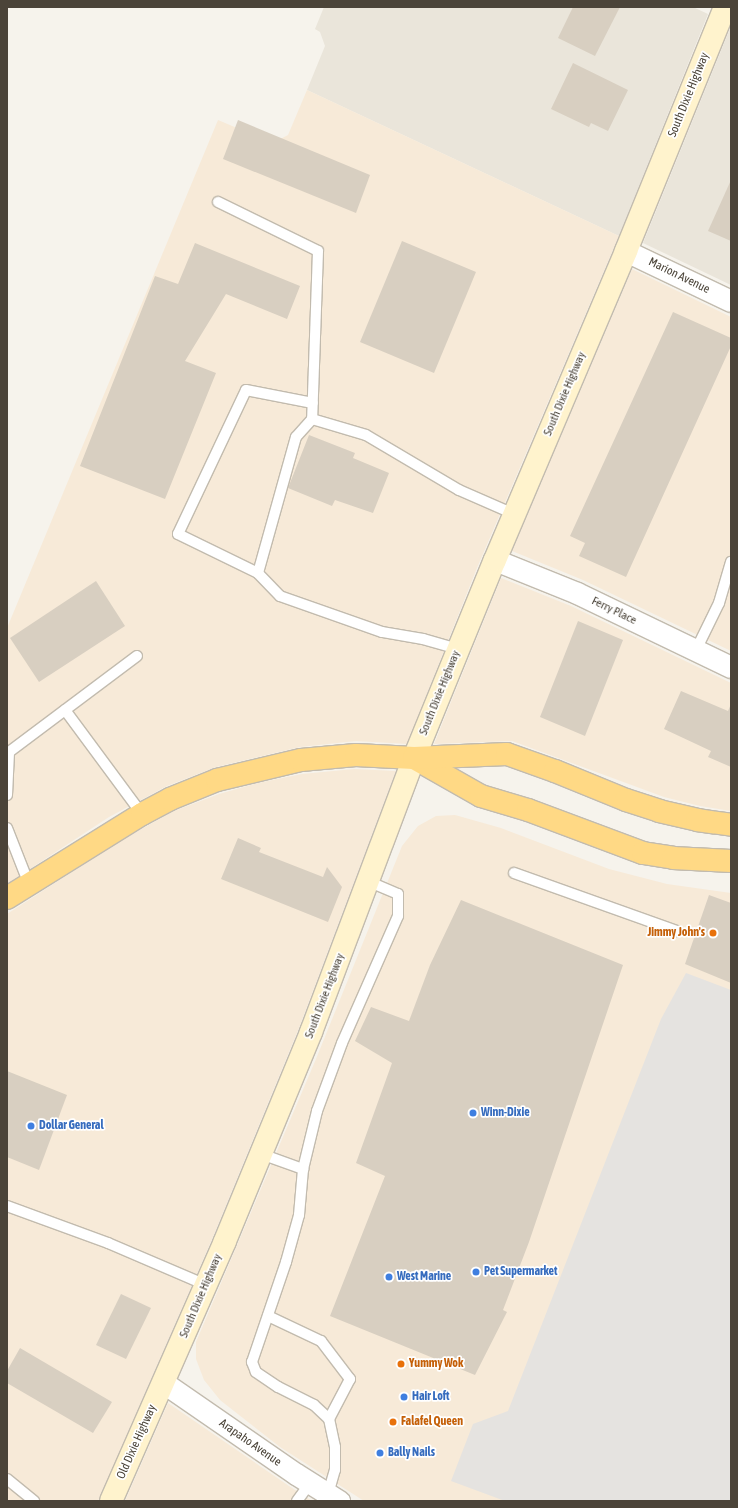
<!DOCTYPE html>
<style>
body{margin:0}
#map{position:relative;width:738px;height:1508px;overflow:hidden;background:#f6f3ec;font-family:"Asap Condensed",sans-serif}
div>[style]{position:absolute}
.residential>*{inset:0;background:#eae5da}
.commercial>*{inset:0;background:#f7ead8}
.parking>*{inset:0;background:#e5e3e0}
.building>*{inset:0;background:#d8cfc1}
.roads{filter:drop-shadow(1px 0 #c2bbae) drop-shadow(-1px 0 #c2bbae) drop-shadow(0 1px #c2bbae) drop-shadow(0 -1px #c2bbae)}
.service>*{height:10px;margin:-5px;padding:0 5px;transform-origin:5px;border-radius:5px;background:#fff}
.minor>*{height:21px;margin:-10.5px;padding:0 10.5px;transform-origin:10.5px;border-radius:10.5px;background:#fff}
.secondary>*{height:22px;margin:-11px;padding:0 11px;transform-origin:11px;border-radius:11px;background:#fff3cd}
.trunk>*{height:22px;margin:-11px;padding:0 11px;transform-origin:11px;border-radius:11px;background:#ffd985}
.dots>*{width:11px;height:11px;translate:-50% -50%;box-sizing:border-box;border:2px solid #fff;border-radius:50%}
span{translate:-50% -50%;white-space:nowrap;text-align:center;line-height:1.15;-webkit-text-stroke:3.5px #fff;paint-order:stroke}
.street-label{font-size:12px;color:#4b4439}
.food-label{font-size:12px;color:#c56008;font-weight:700}
.right{translate:-100% -50%;text-align:right}
.left{translate:0 -50%;text-align:left}
.shop-label{font-size:12px;color:#366cbe;font-weight:700}
.frame{position:absolute;inset:0;border:8px solid #4b4439;pointer-events:none}
</style>
<div id="map">
<div class="residential">
<i style="clip-path:polygon(324px 7px,693px 7px,708px 14px,619px 236px,307px 90px,325px 46px,320px 32px,315px 29px)"></i>
<i style="clip-path:polygon(731px 26px,731px 285px,643px 243px)"></i>
</div>
<div class="commercial">
<i style="clip-path:polygon(307px 90px,619px 236px,477px 568px,407px 744px,356px 741px,300px 747px,216px 767px,167px 786px,109px 817px,7px 884px,7px 628px,218px 120px,273px 143px,288px 135px)"></i>
<i style="clip-path:polygon(632px 269px,731px 317px,731px 651px,583px 580px,512px 551px)"></i>
<i style="clip-path:polygon(501px 578px,571px 606px,731px 683px,731px 811px,700px 806px,664px 797px,512px 741px,434px 744px)"></i>
<i style="clip-path:polygon(354px 769px,396px 771px,299px 1028px,213px 1237px,98px 1501px,7px 1501px,7px 914px,120px 841px,174px 811px,219px 794px,258px 783px,302px 774px)"></i>
<i style="clip-path:polygon(455px 815px,501px 828px,609px 869px,667px 884px,731px 893px,731px 1501px,364px 1501px,280px 1447px,220px 1400px,204px 1380px,196px 1359px,196px 1342px,316px 1059px,402px 846px,418px 826px,436px 816px)"></i>
<i style="clip-path:polygon(168px 1403px,289px 1486px,312px 1501px,125px 1501px)"></i>
</div>
<div class="parking">
<i style="clip-path:polygon(686px 973px,731px 990px,731px 1501px,505px 1501px,451px 1481px,473px 1424px,508px 1411px,661px 1019px)"></i>
</div>
<div class="building">
<i style="clip-path:polygon(573px 7px,620px 7px,595px 56px,558px 38px)"></i>
<i style="clip-path:polygon(573px 63px,628px 90px,608px 131px,591px 123px,589px 127px,551px 109px)"></i>
<i style="clip-path:polygon(238px 120px,370px 175px,356px 213px,223px 159px)"></i>
<i style="clip-path:polygon(731px 180px,731px 241px,708px 231px)"></i>
<i style="clip-path:polygon(402px 241px,476px 272px,434px 373px,360px 342px)"></i>
<i style="clip-path:polygon(195px 243px,300px 286px,287px 319px,226px 294px,185px 361px,216px 373px,165px 499px,80px 466px,155px 276px,178px 284px)"></i>
<i style="clip-path:polygon(673px 312px,731px 338px,731px 346px,626px 577px,579px 556px,585px 543px,570px 536px)"></i>
<i style="clip-path:polygon(309px 435px,355px 453px,353px 458px,389px 473px,373px 513px,335px 500px,332px 506px,288px 488px)"></i>
<i style="clip-path:polygon(96px 581px,125px 626px,39px 682px,10px 638px)"></i>
<i style="clip-path:polygon(578px 621px,623px 640px,585px 736px,540px 717px)"></i>
<i style="clip-path:polygon(681px 691px,728px 711px,731px 704px,731px 767px,708px 757px,711px 751px,664px 729px)"></i>
<i style="clip-path:polygon(238px 838px,261px 848px,259px 852px,323px 877px,327px 867px,342px 887px,328px 922px,221px 879px)"></i>
<i style="clip-path:polygon(709px 895px,731px 903px,731px 983px,685px 964px)"></i>
<i style="clip-path:polygon(461px 900px,623px 965px,529px 1242px,503px 1310px,507px 1312px,475px 1375px,330px 1316px,385px 1176px,356px 1163px,392px 1063px,355px 1041px,371px 1007px,409px 1021px,430px 965px)"></i>
<i style="clip-path:polygon(7px 1071px,67px 1095px,39px 1170px,7px 1157px)"></i>
<i style="clip-path:polygon(121px 1294px,151px 1308px,126px 1359px,96px 1345px)"></i>
<i style="clip-path:polygon(20px 1348px,112px 1402px,93px 1433px,7px 1383px,7px 1371px)"></i>
</div>
<div class="roads">
<div class="service">
<i style="left:218px;top:202px;width:111px;rotate:26.1deg"></i>
<i style="left:318px;top:251px;width:168px;rotate:92deg"></i>
<i style="left:258px;top:573px;width:89px;rotate:-154deg"></i>
<i style="left:178px;top:534px;width:159px;rotate:-64.7deg"></i>
<i style="left:246px;top:390px;width:68px;rotate:11deg"></i>
<i style="left:458px;top:649px;width:36px;rotate:-164deg"></i>
<i style="left:423px;top:639px;width:42px;rotate:-170.3deg"></i>
<i style="left:382px;top:632px;width:108px;rotate:-160.6deg"></i>
<i style="left:280px;top:596px;width:32px;rotate:-134deg"></i>
<i style="left:258px;top:573px;width:141px;rotate:-74.4deg"></i>
<i style="left:296px;top:437px;width:24px;rotate:-48deg"></i>
<i style="left:312px;top:419px;width:56px;rotate:16.5deg"></i>
<i style="left:366px;top:435px;width:108px;rotate:30.6deg"></i>
<i style="left:459px;top:490px;width:60px;rotate:23.6deg"></i>
<i style="left:696px;top:650px;width:52px;rotate:-63.9deg"></i>
<i style="left:719px;top:603px;width:43px;rotate:-73.7deg"></i>
<i style="left:65px;top:710px;width:129px;rotate:53.5deg"></i>
<i style="left:7px;top:795px;width:43px;rotate:-87.3deg"></i>
<i style="left:9px;top:752px;width:160px;rotate:-36.9deg"></i>
<i style="left:7px;top:828px;width:60px;rotate:68.6deg"></i>
<i style="left:514px;top:873px;width:173px;rotate:19.6deg"></i>
<i style="left:261px;top:1154px;width:45px;rotate:19.7deg"></i>
<i style="left:7px;top:1206px;width:108px;rotate:20.1deg"></i>
<i style="left:108px;top:1243px;width:107px;rotate:23.2deg"></i>
<i style="left:268px;top:1316px;width:59px;rotate:25.3deg"></i>
<i style="left:321px;top:1341px;width:48px;rotate:52.7deg"></i>
<i style="left:350px;top:1379px;width:45px;rotate:117.7deg"></i>
<i style="left:7px;top:1479px;width:35px;rotate:39deg"></i>
<i style="left:328px;top:1494px;width:25px;rotate:-74deg"></i>
<i style="left:335px;top:1470px;width:23px;rotate:-90deg"></i>
<i style="left:335px;top:1447px;width:29px;rotate:-102deg"></i>
<i style="left:329px;top:1419px;width:21px;rotate:-137deg"></i>
<i style="left:314px;top:1405px;width:40px;rotate:-153.4deg"></i>
<i style="left:278px;top:1387px;width:27px;rotate:-146deg"></i>
<i style="left:256px;top:1372px;width:11px;rotate:-112deg"></i>
<i style="left:252px;top:1362px;width:106px;rotate:-71.2deg"></i>
<i style="left:286px;top:1262px;width:49px;rotate:-74.5deg"></i>
<i style="left:299px;top:1215px;width:46px;rotate:-85deg"></i>
<i style="left:303px;top:1169px;width:60px;rotate:-76.4deg"></i>
<i style="left:317px;top:1111px;width:72px;rotate:-69.8deg"></i>
<i style="left:342px;top:1043px;width:139px;rotate:-66.2deg"></i>
<i style="left:398px;top:916px;width:22px;rotate:-90deg"></i>
<i style="left:398px;top:894px;width:33px;rotate:-157deg"></i>
<i style="left:297px;top:1501px;width:22px;rotate:-54deg"></i>
</div>
<div class="minor">
<i style="left:626px;top:251px;width:116px;rotate:25.5deg"></i>
<i style="left:495px;top:560px;width:88px;rotate:21.9deg"></i>
<i style="left:577px;top:593px;width:171px;rotate:25.7deg"></i>
<i style="left:164px;top:1383px;width:160px;rotate:34.6deg"></i>
<i style="left:296px;top:1474px;width:51px;rotate:32.1deg"></i>
</div>
<div class="secondary">
<i style="left:111px;top:1501px;width:284px;rotate:-66.3deg"></i>
<i style="left:225px;top:1241px;width:226px;rotate:-67.6deg"></i>
<i style="left:311px;top:1032px;width:293px;rotate:-69.4deg"></i>
<i style="left:414px;top:758px;width:214px;rotate:-67.8deg"></i>
<i style="left:495px;top:560px;width:336px;rotate:-67deg"></i>
<i style="left:626px;top:251px;width:263px;rotate:-67.9deg"></i>
</div>
<div class="trunk">
<i style="left:414px;top:758px;width:77px;rotate:29.6deg"></i>
<i style="left:481px;top:796px;width:49px;rotate:16.6deg"></i>
<i style="left:528px;top:810px;width:123px;rotate:20.5deg"></i>
<i style="left:643px;top:853px;width:30px;rotate:9deg"></i>
<i style="left:673px;top:858px;width:58px;rotate:3deg"></i>
<i style="left:7px;top:898px;width:159px;rotate:-31.9deg"></i>
<i style="left:142px;top:814px;width:32px;rotate:-28deg"></i>
<i style="left:170px;top:799px;width:51px;rotate:-22deg"></i>
<i style="left:217px;top:780px;width:86px;rotate:-13.4deg"></i>
<i style="left:301px;top:760px;width:55px;rotate:-5.2deg"></i>
<i style="left:356px;top:755px;width:58px;rotate:3deg"></i>
<i style="left:414px;top:758px;width:93px;rotate:-2.5deg"></i>
<i style="left:507px;top:754px;width:51px;rotate:19.5deg"></i>
<i style="left:555px;top:771px;width:77px;rotate:22.2deg"></i>
<i style="left:626px;top:800px;width:35px;rotate:18deg"></i>
<i style="left:659px;top:811px;width:39px;rotate:13deg"></i>
<i style="left:697px;top:820px;width:34px;rotate:8deg"></i>
</div>
</div>
<div class="dots">
<i style="left:713px;top:933px;background:#e8710a"></i>
<i style="left:473px;top:1113px;background:#3f7fe0"></i>
<i style="left:31px;top:1126px;background:#3f7fe0"></i>
<i style="left:476px;top:1272px;background:#3f7fe0"></i>
<i style="left:389px;top:1277px;background:#3f7fe0"></i>
<i style="left:401px;top:1364px;background:#e8710a"></i>
<i style="left:404px;top:1397px;background:#3f7fe0"></i>
<i style="left:393px;top:1422px;background:#e8710a"></i>
<i style="left:380px;top:1453px;background:#3f7fe0"></i>
</div>
<div class="street-label">
<span style="left:689px;top:95px;rotate:-68deg">South Dixie Highway</span>
<span style="left:679px;top:276px;rotate:26deg">Marion Avenue</span>
<span style="left:565px;top:394px;rotate:-67deg">South Dixie Highway</span>
<span style="left:614px;top:611px;rotate:26deg">Ferry Place</span>
<span style="left:440px;top:693px;rotate:-68deg">South Dixie Highway</span>
<span style="left:325px;top:996px;rotate:-69deg">South Dixie Highway</span>
<span style="left:201px;top:1296px;rotate:-67deg">South Dixie Highway</span>
<span style="left:137px;top:1442px;rotate:-66deg">Old Dixie Highway</span>
<span style="left:250px;top:1443px;rotate:35deg">Arapaho Avenue</span>
</div>
<div class="food-label">
<span class="right" style="left:705px;top:933px">Jimmy John's</span>
<span class="left" style="left:409px;top:1364px">Yummy Wok</span>
<span class="left" style="left:401px;top:1422px">Falafel Queen</span>
</div>
<div class="shop-label">
<span class="left" style="left:481px;top:1113px">Winn-Dixie</span>
<span class="left" style="left:39px;top:1126px">Dollar General</span>
<span class="left" style="left:484px;top:1272px">Pet Supermarket</span>
<span class="left" style="left:397px;top:1277px">West Marine</span>
<span class="left" style="left:412px;top:1397px">Hair Loft</span>
<span class="left" style="left:388px;top:1453px">Bally Nails</span>
</div>
<div class="frame"></div>
</div>
